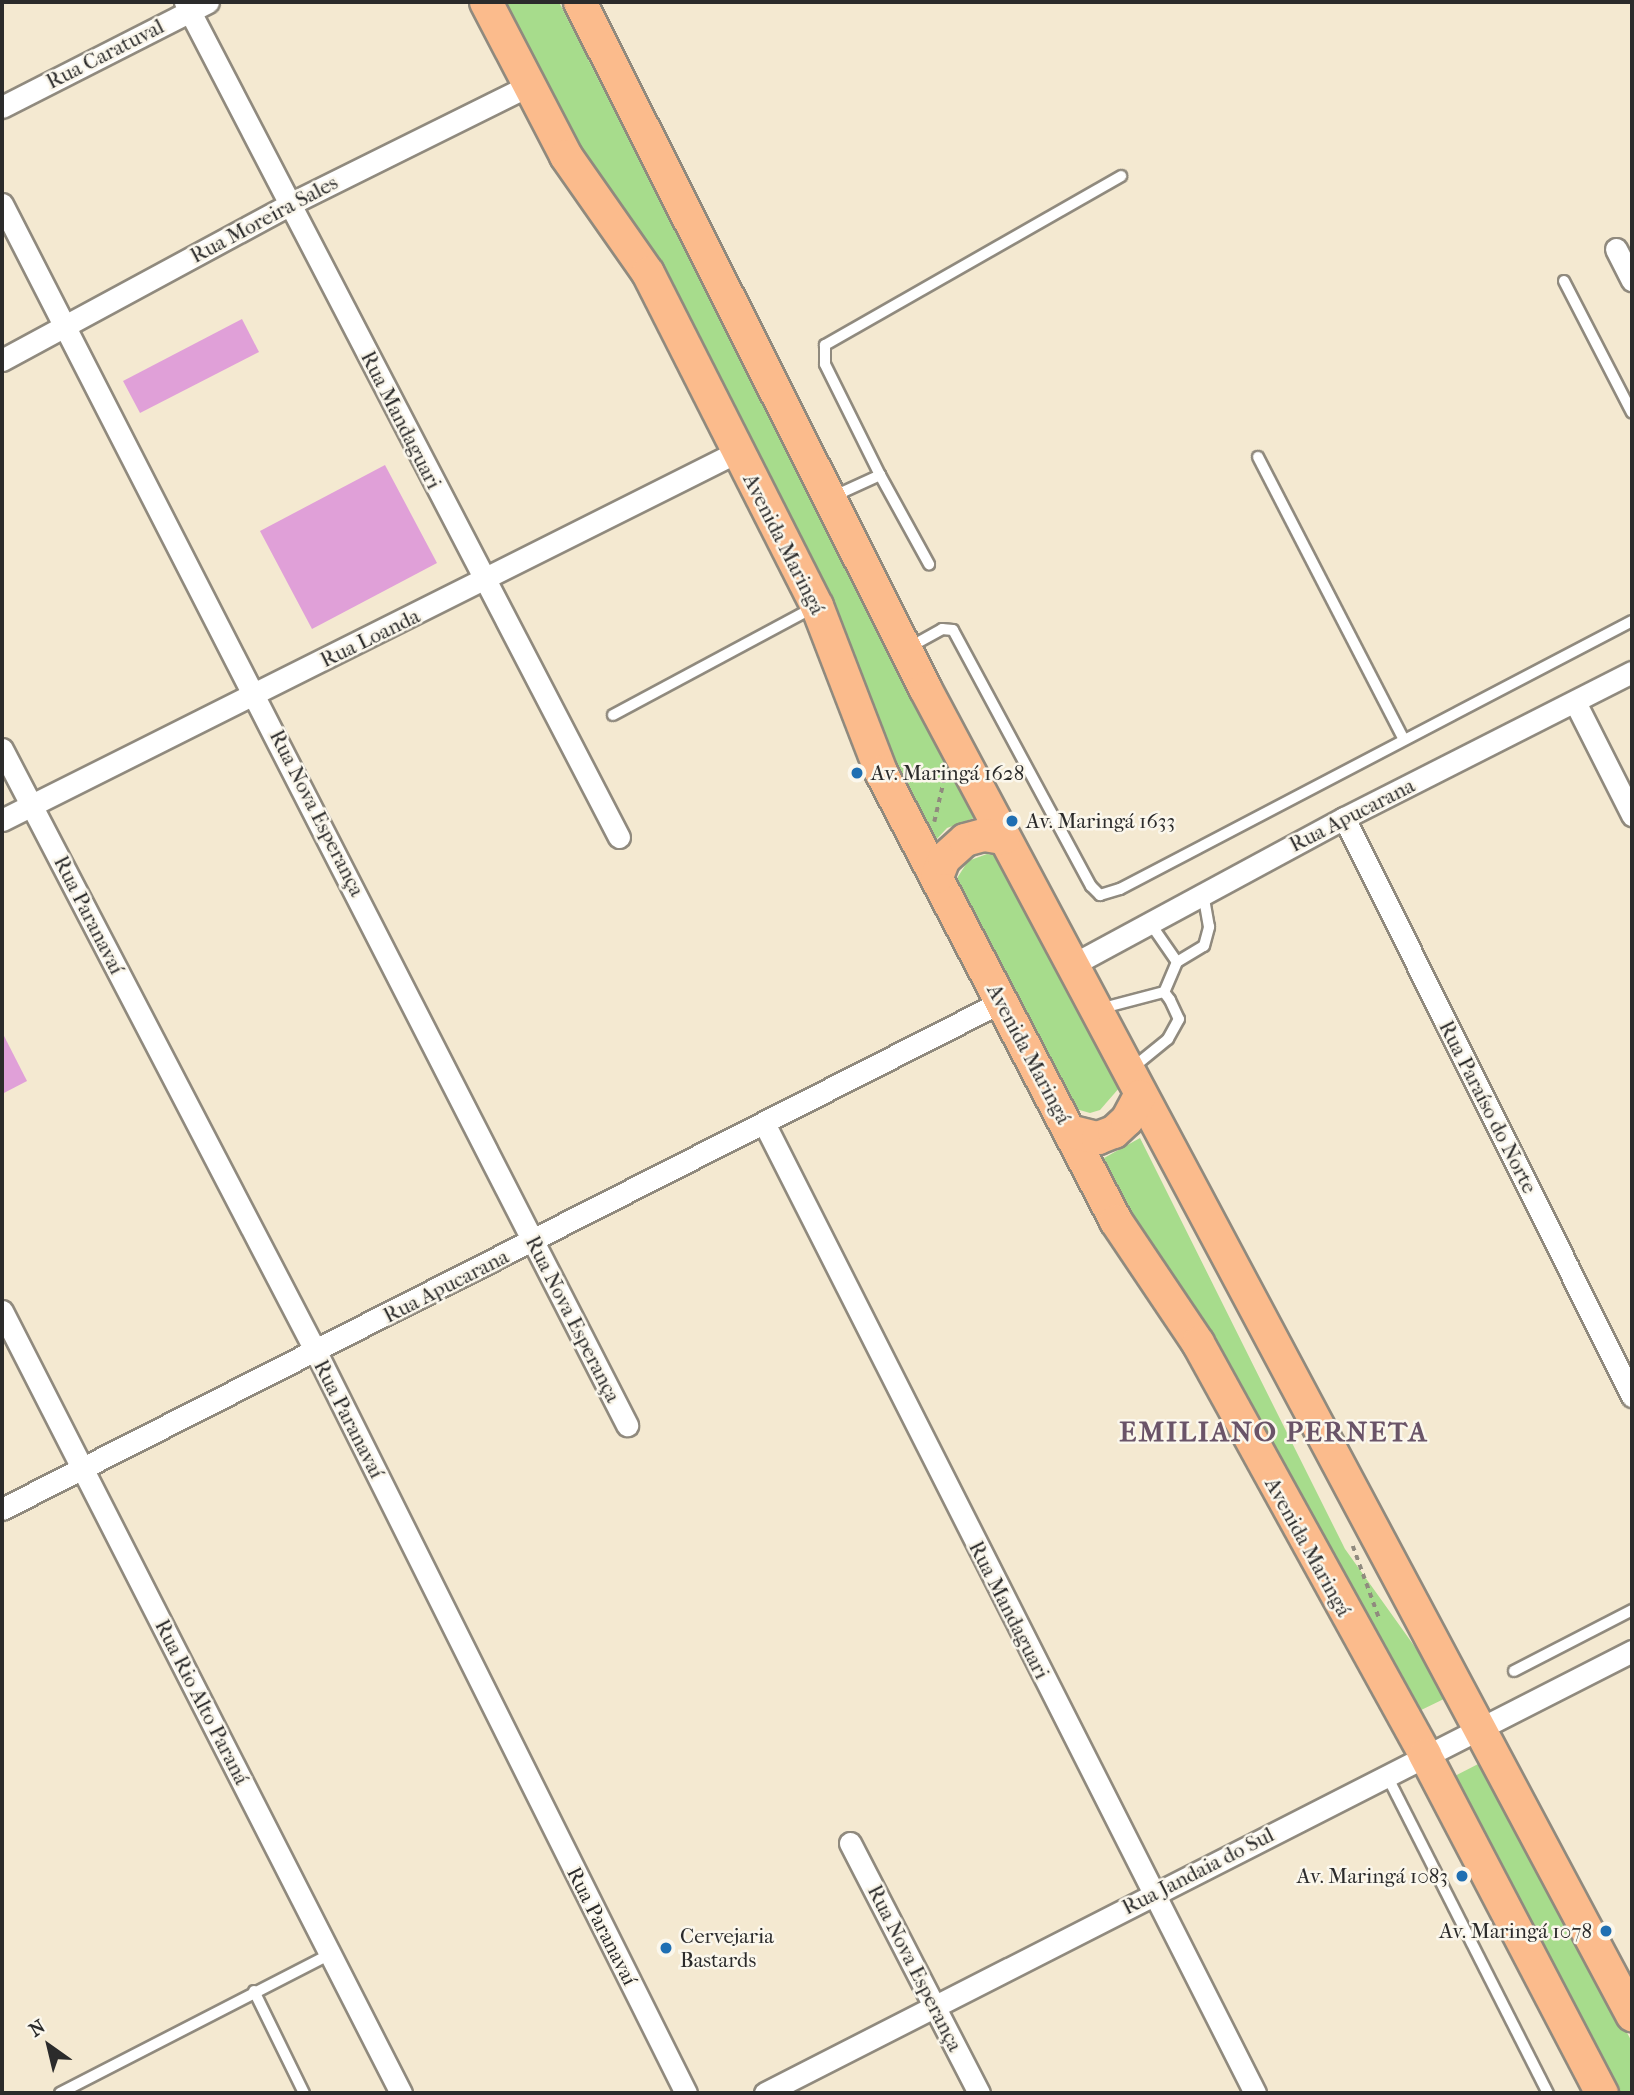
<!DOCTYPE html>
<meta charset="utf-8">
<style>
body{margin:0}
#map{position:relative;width:1634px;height:2095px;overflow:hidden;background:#f4e9d1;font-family:"IM FELL French Canon",serif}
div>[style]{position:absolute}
.green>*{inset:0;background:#a7dc8c}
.building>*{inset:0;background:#e0a0d8}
.path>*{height:3.5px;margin-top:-1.75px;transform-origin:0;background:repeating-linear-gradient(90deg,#908a7e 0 5px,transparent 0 10px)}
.roads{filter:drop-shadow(2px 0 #908a7e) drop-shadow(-2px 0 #908a7e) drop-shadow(0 2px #908a7e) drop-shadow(0 -2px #908a7e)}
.service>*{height:10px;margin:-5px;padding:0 5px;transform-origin:5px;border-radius:5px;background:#fff}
.minor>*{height:21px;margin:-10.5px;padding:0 10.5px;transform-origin:10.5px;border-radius:10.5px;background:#fff}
.primary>*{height:32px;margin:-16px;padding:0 16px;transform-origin:16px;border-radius:16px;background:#fbbb8c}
.dots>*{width:19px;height:19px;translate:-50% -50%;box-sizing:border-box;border:4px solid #fbf7ec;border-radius:50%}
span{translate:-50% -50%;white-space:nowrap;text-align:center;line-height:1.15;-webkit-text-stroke:5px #fbf7ec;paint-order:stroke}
.street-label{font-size:21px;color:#2b2b2b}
.poi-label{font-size:21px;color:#2b2b2b}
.left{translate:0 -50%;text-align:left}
.right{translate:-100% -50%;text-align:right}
.district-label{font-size:28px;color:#6a5468;font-weight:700;letter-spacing:2px}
.frame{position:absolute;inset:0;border:4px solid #2b2b2b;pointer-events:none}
.north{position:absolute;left:14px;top:2011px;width:70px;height:70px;-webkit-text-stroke:5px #fbf7ec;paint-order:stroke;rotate:326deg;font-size:19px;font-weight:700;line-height:28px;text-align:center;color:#2b2b2b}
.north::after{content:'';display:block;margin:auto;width:24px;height:32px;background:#2b2b2b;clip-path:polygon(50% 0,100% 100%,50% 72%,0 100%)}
</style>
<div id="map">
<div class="green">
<i style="clip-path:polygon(498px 2px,559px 2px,974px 818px,947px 828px,934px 842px)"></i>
<i style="clip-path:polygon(987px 854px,1000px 856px,1120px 1087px,1100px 1110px,1090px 1113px,1069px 1107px,954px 883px,968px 861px)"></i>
<i style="clip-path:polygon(1140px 1138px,1345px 1549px,1450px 1696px,1415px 1713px,1095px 1163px)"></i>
<i style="clip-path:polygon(1482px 1762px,1632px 2042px,1632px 2093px,1613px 2093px,1449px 1779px)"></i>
</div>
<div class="building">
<i style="clip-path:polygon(242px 319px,259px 352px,140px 413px,123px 381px)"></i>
<i style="clip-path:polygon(385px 465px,437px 563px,312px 629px,260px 531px)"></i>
<i style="clip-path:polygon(2px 1032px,27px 1081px,2px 1094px)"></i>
</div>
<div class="path">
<i style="left:934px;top:822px;width:48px;rotate:-76.8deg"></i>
<i style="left:1353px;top:1546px;width:77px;rotate:70.1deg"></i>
</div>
<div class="roads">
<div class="service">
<i style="left:1564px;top:281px;width:148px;rotate:62.7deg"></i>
<i style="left:1258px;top:457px;width:318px;rotate:62.7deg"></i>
<i style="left:880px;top:475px;width:102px;rotate:61.2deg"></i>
<i style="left:832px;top:497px;width:53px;rotate:-24.6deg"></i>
<i style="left:880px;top:475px;width:124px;rotate:-116.4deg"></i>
<i style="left:825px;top:364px;width:19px;rotate:-90deg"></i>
<i style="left:825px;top:345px;width:341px;rotate:-29.7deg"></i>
<i style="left:908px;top:648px;width:39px;rotate:-29deg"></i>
<i style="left:942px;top:629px;width:11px;rotate:5deg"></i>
<i style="left:953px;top:630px;width:291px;rotate:61.7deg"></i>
<i style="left:1091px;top:886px;width:13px;rotate:45deg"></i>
<i style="left:1100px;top:895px;width:21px;rotate:-17deg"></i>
<i style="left:1120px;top:889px;width:578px;rotate:-27.63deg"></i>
<i style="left:613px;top:715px;width:228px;rotate:-28.2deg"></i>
<i style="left:1150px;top:923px;width:47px;rotate:55.3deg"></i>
<i style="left:1177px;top:962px;width:33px;rotate:113deg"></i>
<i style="left:1177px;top:962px;width:31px;rotate:-31deg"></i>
<i style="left:1204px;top:946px;width:20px;rotate:-75deg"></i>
<i style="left:1209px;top:927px;width:34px;rotate:-100deg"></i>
<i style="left:1099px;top:1009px;width:67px;rotate:-14.7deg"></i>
<i style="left:1164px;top:992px;width:10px;rotate:53deg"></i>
<i style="left:1170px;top:1000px;width:21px;rotate:65deg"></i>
<i style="left:1179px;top:1019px;width:23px;rotate:119deg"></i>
<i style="left:1168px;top:1039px;width:49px;rotate:140.8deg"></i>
<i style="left:1514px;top:1671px;width:133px;rotate:-27.3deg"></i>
<i style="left:1386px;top:1774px;width:358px;rotate:63.1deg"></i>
<i style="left:254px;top:1991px;width:114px;rotate:63.9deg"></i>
<i style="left:60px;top:2093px;width:304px;rotate:-27.2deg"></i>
</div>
<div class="minor">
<i style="left:185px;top:2px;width:941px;rotate:62.54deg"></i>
<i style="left:2px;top:107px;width:231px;rotate:-27deg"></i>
<i style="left:2px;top:204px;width:1372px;rotate:62.89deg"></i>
<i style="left:1616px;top:249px;width:35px;rotate:63deg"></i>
<i style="left:2px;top:360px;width:328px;rotate:-28.4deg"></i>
<i style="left:290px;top:204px;width:268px;rotate:-26.4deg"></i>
<i style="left:1575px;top:702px;width:127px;rotate:63.2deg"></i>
<i style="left:2px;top:749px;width:680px;rotate:62.49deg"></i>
<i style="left:316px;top:1352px;width:828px;rotate:63.47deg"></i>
<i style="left:1344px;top:818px;width:646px;rotate:63.51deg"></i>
<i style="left:2px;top:820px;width:822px;rotate:-26.6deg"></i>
<i style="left:1074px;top:964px;width:307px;rotate:-28.4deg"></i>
<i style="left:1344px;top:818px;width:323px;rotate:-26.9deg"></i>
<i style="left:765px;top:1125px;width:1085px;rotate:63.15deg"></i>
<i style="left:2px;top:1311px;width:878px;rotate:62.97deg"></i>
<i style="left:2px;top:1509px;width:1120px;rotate:-26.91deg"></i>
<i style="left:850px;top:1843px;width:281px;rotate:62.7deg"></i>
<i style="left:765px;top:2093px;width:973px;rotate:-27.01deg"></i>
</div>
<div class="primary">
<i style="left:486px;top:2px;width:174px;rotate:62.5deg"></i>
<i style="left:566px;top:156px;width:143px;rotate:55deg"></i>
<i style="left:648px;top:273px;width:373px;rotate:63.1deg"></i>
<i style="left:817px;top:606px;width:178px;rotate:68.9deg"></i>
<i style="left:881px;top:772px;width:507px;rotate:62.37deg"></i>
<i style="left:1116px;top:1221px;width:147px;rotate:56.1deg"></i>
<i style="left:1198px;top:1343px;width:470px;rotate:61.1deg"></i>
<i style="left:1425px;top:1755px;width:382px;rotate:62.4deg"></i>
<i style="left:580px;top:2px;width:768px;rotate:63.3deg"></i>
<i style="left:925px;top:688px;width:1504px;rotate:61.95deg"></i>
<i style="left:937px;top:877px;width:19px;rotate:-69deg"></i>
<i style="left:944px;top:859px;width:28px;rotate:-42deg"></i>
<i style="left:965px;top:840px;width:20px;rotate:-15deg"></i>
<i style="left:984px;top:835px;width:20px;rotate:9deg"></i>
<i style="left:1069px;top:1131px;width:30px;rotate:14deg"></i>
<i style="left:1098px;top:1138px;width:17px;rotate:-21deg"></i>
<i style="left:1114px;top:1132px;width:18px;rotate:-43deg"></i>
<i style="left:1127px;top:1120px;width:27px;rotate:-62deg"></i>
</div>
</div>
<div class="dots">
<i style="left:857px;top:773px;background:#1f6fb2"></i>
<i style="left:1012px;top:821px;background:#1f6fb2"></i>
<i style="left:1462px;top:1876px;background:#1f6fb2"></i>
<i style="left:1606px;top:1931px;background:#1f6fb2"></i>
<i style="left:666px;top:1948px;background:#1f6fb2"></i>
</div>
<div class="street-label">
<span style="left:105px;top:54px;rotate:-27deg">Rua Caratuval</span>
<span style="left:264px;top:219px;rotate:-28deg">Rua Moreira Sales</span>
<span style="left:401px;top:420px;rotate:63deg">Rua Mandaguari</span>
<span style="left:784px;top:544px;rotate:63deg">Avenida Maringá</span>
<span style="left:370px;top:638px;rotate:-26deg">Rua Loanda</span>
<span style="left:317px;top:813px;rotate:63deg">Rua Nova Esperança</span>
<span style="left:1352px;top:815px;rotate:-27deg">Rua Apucarana</span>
<span style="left:89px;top:915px;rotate:63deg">Rua Paranavaí</span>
<span style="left:1029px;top:1054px;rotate:62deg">Avenida Maringá</span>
<span style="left:1488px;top:1107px;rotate:63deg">Rua Paraíso do Norte</span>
<span style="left:446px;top:1286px;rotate:-27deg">Rua Apucarana</span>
<span style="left:573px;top:1319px;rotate:63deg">Rua Nova Esperança</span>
<span style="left:349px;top:1419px;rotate:63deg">Rua Paranavaí</span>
<span style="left:1308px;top:1547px;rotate:61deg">Avenida Maringá</span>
<span style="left:1009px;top:1610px;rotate:63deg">Rua Mandaguari</span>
<span style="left:202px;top:1702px;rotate:63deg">Rua Rio Alto Paraná</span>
<span style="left:1198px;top:1871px;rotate:-27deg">Rua Jandaia do Sul</span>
<span style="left:602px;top:1926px;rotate:63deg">Rua Paranavaí</span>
<span style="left:915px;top:1968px;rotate:63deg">Rua Nova Esperança</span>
</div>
<div class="poi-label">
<span class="left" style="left:871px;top:773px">Av. Maringá 1628</span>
<span class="left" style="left:1026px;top:821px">Av. Maringá 1633</span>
<span class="right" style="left:1448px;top:1876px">Av. Maringá 1083</span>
<span class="right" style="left:1592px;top:1931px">Av. Maringá 1078</span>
<span class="left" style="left:680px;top:1948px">Cervejaria<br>Bastards</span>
</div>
<div class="district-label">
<span style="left:1274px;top:1432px">EMILIANO PERNETA</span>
</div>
<div class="frame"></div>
<div class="north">N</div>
</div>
